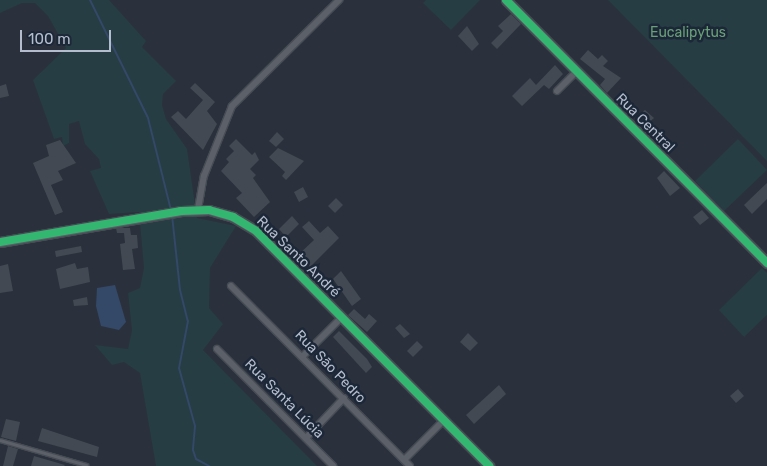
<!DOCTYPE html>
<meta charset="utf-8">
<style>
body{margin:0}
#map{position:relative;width:767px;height:466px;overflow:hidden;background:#2a313c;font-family:Rubik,sans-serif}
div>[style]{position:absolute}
.green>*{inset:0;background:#263d43}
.water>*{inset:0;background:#344867}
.stream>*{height:2px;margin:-1px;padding:0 1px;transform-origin:1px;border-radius:1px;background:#344867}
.building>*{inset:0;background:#434952}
.roads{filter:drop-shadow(1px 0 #474c54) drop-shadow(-1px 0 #474c54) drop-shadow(0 1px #474c54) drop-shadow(0 -1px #474c54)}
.lane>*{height:3px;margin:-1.5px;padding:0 1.5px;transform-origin:1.5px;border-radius:1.5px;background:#5b6069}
.street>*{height:6px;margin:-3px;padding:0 3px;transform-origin:3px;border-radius:3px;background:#5b6069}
.secondary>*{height:9px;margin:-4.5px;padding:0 4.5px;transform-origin:4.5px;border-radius:4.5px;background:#595e67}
.cycleway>*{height:8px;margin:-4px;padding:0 4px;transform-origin:4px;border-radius:4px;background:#33b770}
span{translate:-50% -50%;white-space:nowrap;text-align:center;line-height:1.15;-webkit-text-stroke:5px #1c2738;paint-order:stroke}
.park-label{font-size:14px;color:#69a077}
.street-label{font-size:14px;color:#b4bdcd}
.scale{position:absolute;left:20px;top:30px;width:91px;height:22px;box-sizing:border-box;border:2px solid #b4bdcd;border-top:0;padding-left:6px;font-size:15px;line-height:18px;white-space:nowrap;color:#b4bdcd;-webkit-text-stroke:4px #1c2738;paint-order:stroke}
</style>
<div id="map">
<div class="green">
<i style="clip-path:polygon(0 0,109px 0,146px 41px,142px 47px,176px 81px,163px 94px,162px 105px,166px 119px,187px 149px,197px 218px,236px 226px,210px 268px,209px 308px,223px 324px,203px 350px,317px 466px,156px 466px,140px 373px,124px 362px,112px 365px,95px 345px,128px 349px,132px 330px,128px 293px,140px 288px,144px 268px,139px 212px,109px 214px,90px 171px,101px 168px,99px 159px,85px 144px,79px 121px,69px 124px,69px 143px,63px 146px,62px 137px,54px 139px,33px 80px,66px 48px,48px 16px,35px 3px,22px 3px,0 13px)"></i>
<i style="clip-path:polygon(426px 0,480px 0,451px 30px,423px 3px)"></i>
<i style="clip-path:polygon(608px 0,767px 0,767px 161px)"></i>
<i style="clip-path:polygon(738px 139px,767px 170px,724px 211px,695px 181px)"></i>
<i style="clip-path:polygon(762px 268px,767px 273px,767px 315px,744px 337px,719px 310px)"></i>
</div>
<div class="water">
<i style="clip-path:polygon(115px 285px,126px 322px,119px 330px,101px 326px,96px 306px,97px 288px)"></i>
</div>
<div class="stream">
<i style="left:90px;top:0;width:131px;rotate:63.8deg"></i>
<i style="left:148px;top:118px;width:95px;rotate:76deg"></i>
<i style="left:172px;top:215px;width:75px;rotate:83.9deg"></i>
<i style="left:180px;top:290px;width:32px;rotate:76deg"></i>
<i style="left:188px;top:321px;width:48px;rotate:100.8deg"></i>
<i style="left:179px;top:368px;width:60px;rotate:74.6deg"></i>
<i style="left:195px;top:426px;width:24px;rotate:95deg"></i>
<i style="left:193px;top:450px;width:9px;rotate:72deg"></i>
<i style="left:196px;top:459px;width:15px;rotate:28deg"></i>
</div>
<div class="building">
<i style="clip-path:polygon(511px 14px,521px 24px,497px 49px,491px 43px,503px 31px,498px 26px)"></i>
<i style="clip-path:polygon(467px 26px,479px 44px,472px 51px,458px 36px)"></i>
<i style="clip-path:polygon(588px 50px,598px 59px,602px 55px,608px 61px,603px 66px,621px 78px,607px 93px,600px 85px,605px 79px,580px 59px)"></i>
<i style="clip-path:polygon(555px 65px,563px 74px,549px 89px,544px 85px,522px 106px,512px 96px,530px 78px,536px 85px)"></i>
<i style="clip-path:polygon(195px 83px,215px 102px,207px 111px,217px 124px,203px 150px,171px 117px,178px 111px,186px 119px,203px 100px,190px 88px)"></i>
<i style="clip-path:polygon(6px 84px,9px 96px,0 98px,0 86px)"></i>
<i style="clip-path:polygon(645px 110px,654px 118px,647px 124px,639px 115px)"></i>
<i style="clip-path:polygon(277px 132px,284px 139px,276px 147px,269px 141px)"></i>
<i style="clip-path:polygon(236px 139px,252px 155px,255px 152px,259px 160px,250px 169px,256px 175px,253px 178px,270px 202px,254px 217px,236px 198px,242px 193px,221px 171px,229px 162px,226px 159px,234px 151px,229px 146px)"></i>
<i style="clip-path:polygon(60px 140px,76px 163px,58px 171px,63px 180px,51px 185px,63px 212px,55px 215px,33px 163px,49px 156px,46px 145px)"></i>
<i style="clip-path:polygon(278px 148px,304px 161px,286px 180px,282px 176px,285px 172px,269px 157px)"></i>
<i style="clip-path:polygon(664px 171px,680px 188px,670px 196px,657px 178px)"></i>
<i style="clip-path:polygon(767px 183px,767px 199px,752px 214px,744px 205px)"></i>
<i style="clip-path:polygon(303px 187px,308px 197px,299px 202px,294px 192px)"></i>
<i style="clip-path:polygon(336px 198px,343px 205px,335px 213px,328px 206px)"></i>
<i style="clip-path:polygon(702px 210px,709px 218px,700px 225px,693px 217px)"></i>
<i style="clip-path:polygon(292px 216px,299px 224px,286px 237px,279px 229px)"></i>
<i style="clip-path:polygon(309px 221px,320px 233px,328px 226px,339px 238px,310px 267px,298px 255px,314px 240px,302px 227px)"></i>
<i style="clip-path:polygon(116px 228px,130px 228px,131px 235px,137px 235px,138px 248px,132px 249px,135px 269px,123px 270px,120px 244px,125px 243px,124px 233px,117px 233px)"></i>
<i style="clip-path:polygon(81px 246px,82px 252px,56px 257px,55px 251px)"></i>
<i style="clip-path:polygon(75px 263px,77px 269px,88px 267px,90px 282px,60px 289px,56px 269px)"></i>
<i style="clip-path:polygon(8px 264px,13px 291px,0 293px,0 266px)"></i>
<i style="clip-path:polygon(341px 271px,361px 299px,352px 306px,333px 279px)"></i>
<i style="clip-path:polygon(87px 297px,88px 305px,74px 306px,73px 300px)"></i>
<i style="clip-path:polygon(354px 309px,365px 319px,369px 314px,377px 321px,367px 332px,348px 315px)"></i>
<i style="clip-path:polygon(400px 324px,410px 334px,404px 338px,395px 328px)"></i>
<i style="clip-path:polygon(339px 331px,367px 359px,372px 367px,366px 373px,333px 337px)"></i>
<i style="clip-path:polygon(468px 333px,478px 343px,470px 351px,460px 342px)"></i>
<i style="clip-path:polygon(417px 341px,423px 347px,413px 357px,407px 351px)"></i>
<i style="clip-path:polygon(499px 385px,506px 394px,474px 424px,466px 415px)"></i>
<i style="clip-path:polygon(738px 389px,744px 396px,736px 403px,730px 396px)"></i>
<i style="clip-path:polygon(6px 419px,20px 422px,16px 441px,1px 437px)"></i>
<i style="clip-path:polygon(42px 428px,99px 447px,97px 457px,38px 441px)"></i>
<i style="clip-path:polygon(8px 446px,18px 449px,13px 466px,3px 466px)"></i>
<i style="clip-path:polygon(34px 456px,65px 465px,64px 466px,31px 466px)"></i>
</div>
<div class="roads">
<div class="lane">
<i style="left:0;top:440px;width:90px;rotate:16.2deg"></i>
</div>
<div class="street">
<i style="left:557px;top:91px;width:27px;rotate:-45deg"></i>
<i style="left:198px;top:209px;width:34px;rotate:-80deg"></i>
<i style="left:204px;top:176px;width:75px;rotate:-68.2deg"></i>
<i style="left:232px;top:106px;width:151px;rotate:-44.7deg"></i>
<i style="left:231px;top:286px;width:254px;rotate:45.2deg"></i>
<i style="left:217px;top:349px;width:165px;rotate:45.2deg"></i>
<i style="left:303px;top:356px;width:55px;rotate:-45deg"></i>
<i style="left:306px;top:438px;width:55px;rotate:-46.5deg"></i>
<i style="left:404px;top:460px;width:55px;rotate:-45deg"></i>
</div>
<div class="secondary">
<i style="left:506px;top:0;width:371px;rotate:45.2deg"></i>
<i style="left:0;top:242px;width:184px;rotate:-9.7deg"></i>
<i style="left:181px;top:211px;width:28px;rotate:-2deg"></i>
<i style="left:209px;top:210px;width:25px;rotate:16deg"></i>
<i style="left:233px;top:217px;width:27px;rotate:31deg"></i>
<i style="left:256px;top:231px;width:331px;rotate:45.2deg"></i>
</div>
</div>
<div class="cycleway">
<i style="left:506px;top:0;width:371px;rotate:45.2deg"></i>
<i style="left:0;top:242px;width:184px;rotate:-9.7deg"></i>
<i style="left:181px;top:211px;width:28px;rotate:-2deg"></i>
<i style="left:209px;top:210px;width:25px;rotate:16deg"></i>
<i style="left:233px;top:217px;width:27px;rotate:31deg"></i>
<i style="left:256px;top:231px;width:331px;rotate:45.2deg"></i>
</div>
<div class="park-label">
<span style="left:688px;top:33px">Eucalipytus</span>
</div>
<div class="street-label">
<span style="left:645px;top:123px;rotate:45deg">Rua Central</span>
<span style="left:298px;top:257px;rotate:44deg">Rua Santo André</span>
<span style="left:330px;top:367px;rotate:46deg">Rua São Pedro</span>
<span style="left:284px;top:399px;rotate:45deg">Rua Santa Lúcia</span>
</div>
<div class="scale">100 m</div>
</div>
